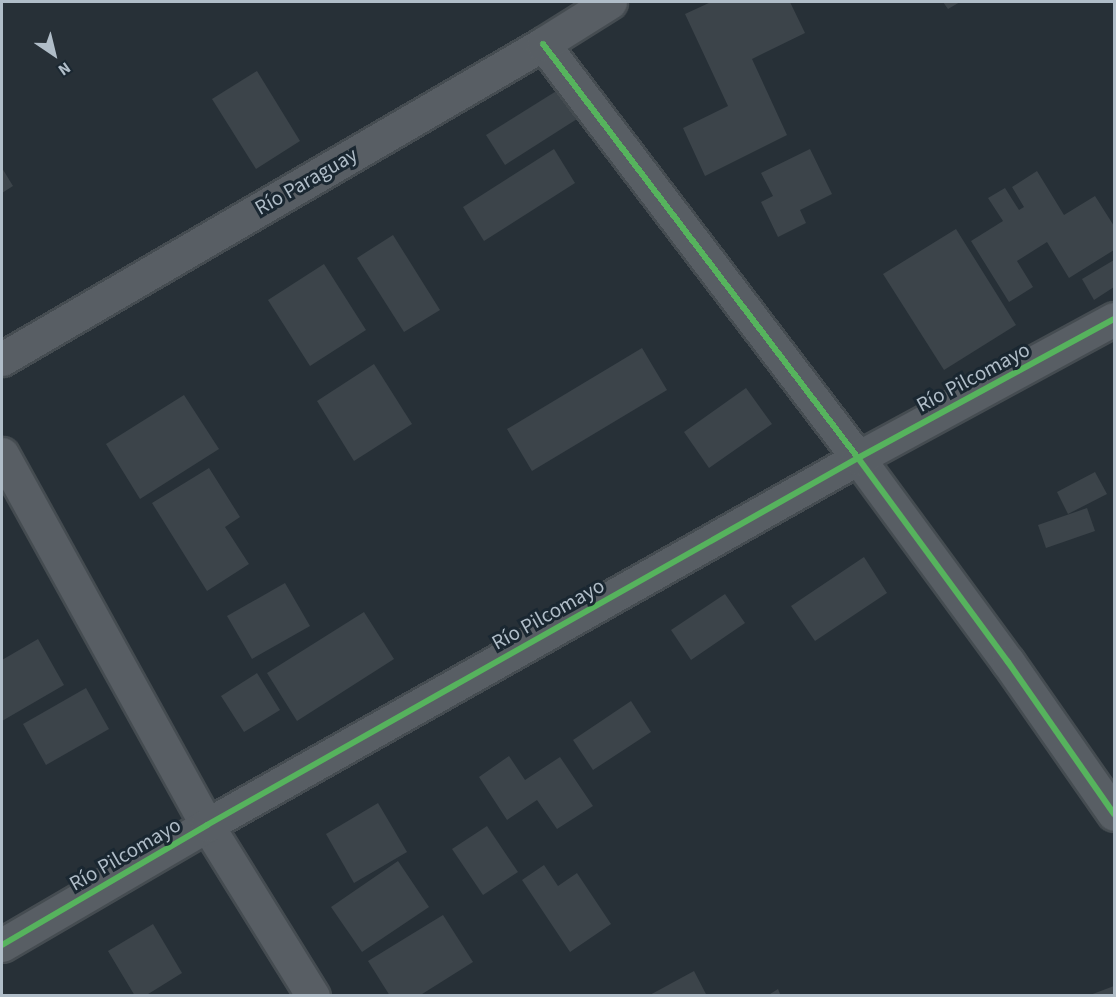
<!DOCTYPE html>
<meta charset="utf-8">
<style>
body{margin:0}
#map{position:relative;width:1116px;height:997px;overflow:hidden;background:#273037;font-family:"Source Sans 3",sans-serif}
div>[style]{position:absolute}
.building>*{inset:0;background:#3c444a}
.roads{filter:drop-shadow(2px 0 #454c51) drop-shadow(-2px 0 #454c51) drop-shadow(0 2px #454c51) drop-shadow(0 -2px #454c51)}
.minor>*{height:33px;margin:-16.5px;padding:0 16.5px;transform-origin:16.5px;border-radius:16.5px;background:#585e64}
.cycleway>*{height:6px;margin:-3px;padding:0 3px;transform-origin:3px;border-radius:3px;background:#56b35d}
span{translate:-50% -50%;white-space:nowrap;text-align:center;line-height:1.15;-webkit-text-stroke:6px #1a2731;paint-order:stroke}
.street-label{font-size:21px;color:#b0bdc8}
.frame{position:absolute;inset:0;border:3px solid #b0bdc8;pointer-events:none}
.north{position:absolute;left:24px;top:24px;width:60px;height:60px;-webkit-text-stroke:4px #1a2731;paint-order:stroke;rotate:145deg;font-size:16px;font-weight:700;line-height:24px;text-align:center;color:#b0bdc8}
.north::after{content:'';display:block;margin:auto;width:21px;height:27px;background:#b0bdc8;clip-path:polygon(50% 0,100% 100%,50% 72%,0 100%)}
</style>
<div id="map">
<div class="building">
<i style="clip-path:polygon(711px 2px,790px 2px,805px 33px,752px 59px,787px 135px,705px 176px,683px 128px,728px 106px,685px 14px)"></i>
<i style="clip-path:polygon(943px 2px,960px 2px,948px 9px)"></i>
<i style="clip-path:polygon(257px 71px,300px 141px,256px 169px,212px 99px)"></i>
<i style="clip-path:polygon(558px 90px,577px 119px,505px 165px,486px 135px)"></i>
<i style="clip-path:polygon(554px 149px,575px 183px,484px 241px,463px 207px)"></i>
<i style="clip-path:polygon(810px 149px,832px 194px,800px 210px,806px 223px,778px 237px,761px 202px,773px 196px,761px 173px)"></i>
<i style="clip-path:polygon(2px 168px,13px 186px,2px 193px)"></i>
<i style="clip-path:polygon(1037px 171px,1064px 215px,1095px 196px,1114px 226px,1114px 250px,1069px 278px,1047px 242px,1017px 261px,1033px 287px,1009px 302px,971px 241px,1003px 221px,988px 198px,1005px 188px,1019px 210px,1024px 207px,1012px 187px)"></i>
<i style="clip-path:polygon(956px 229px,1016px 325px,944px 370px,883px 274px)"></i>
<i style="clip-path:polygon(393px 235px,440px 310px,404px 332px,357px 258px)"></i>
<i style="clip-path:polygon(1114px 260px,1114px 287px,1094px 300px,1082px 279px)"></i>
<i style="clip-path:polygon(324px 264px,366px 330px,310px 366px,268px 300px)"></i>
<i style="clip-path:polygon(642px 348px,667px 390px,532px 471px,507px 429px)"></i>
<i style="clip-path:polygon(374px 364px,412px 424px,354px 461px,317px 401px)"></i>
<i style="clip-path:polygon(746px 388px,772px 424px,709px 468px,684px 432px)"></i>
<i style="clip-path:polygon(184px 395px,219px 449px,140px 499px,106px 444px)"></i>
<i style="clip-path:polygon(209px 468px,240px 517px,225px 527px,249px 564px,207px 591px,152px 503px)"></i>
<i style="clip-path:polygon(1095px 472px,1107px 494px,1068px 514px,1057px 492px)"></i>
<i style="clip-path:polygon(1087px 508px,1095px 531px,1046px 548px,1038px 525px)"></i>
<i style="clip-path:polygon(864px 557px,887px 593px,815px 641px,791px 606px)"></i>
<i style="clip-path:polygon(285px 583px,310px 626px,252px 659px,227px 616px)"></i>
<i style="clip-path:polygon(725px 594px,745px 623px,691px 660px,671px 630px)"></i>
<i style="clip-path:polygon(364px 612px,394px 659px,297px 721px,267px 673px)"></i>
<i style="clip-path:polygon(38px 639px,64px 685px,2px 721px,2px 660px)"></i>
<i style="clip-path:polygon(257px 673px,280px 710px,244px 732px,221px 696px)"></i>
<i style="clip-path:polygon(86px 688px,109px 729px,46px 765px,23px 724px)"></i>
<i style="clip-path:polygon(631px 701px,651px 732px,593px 770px,573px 740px)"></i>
<i style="clip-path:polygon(509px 756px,525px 780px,560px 757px,593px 806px,557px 829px,537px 800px,507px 820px,479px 777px)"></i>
<i style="clip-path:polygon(378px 803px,407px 852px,354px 883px,326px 834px)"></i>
<i style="clip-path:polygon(487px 826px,518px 872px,483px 895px,452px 849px)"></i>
<i style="clip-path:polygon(398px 861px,429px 907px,362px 952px,331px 907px)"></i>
<i style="clip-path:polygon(544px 865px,558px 886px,577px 873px,611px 924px,570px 952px,522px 880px)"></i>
<i style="clip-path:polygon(443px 915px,473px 962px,419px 996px,390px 996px,368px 961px)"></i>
<i style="clip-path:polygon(153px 924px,182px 973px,145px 996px,135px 996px,108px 951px)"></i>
<i style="clip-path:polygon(694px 971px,707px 996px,648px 996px)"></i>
<i style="clip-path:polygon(1114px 986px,1114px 996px,1090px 996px,1090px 995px)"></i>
<i style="clip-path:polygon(778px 989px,781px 996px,767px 996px)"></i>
</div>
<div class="roads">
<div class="minor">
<i style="left:543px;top:44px;width:520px;rotate:52.73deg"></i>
<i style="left:858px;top:458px;width:253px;rotate:53.7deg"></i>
<i style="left:1008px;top:662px;width:185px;rotate:55.1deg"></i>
<i style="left:2px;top:359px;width:626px;rotate:-30.21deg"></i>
<i style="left:543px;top:44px;width:79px;rotate:-32.1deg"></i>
<i style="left:2px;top:454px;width:424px;rotate:61.1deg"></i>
<i style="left:207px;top:825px;width:201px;rotate:58.2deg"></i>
<i style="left:2px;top:945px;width:238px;rotate:-30.3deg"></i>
<i style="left:207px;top:825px;width:747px;rotate:-29.41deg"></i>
<i style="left:858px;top:458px;width:291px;rotate:-28.5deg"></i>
</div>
</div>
<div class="cycleway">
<i style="left:543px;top:44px;width:520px;rotate:52.73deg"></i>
<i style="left:858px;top:458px;width:253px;rotate:53.7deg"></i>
<i style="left:1008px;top:662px;width:185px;rotate:55.1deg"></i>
<i style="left:2px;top:945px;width:238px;rotate:-30.3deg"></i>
<i style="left:207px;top:825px;width:747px;rotate:-29.41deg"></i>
<i style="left:858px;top:458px;width:291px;rotate:-28.5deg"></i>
</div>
<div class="street-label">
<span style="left:306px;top:181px;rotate:-30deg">Río Paraguay</span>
<span style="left:973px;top:377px;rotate:-28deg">Río Pilcomayo</span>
<span style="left:548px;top:614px;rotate:-29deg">Río Pilcomayo</span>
<span style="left:125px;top:854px;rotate:-30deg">Río Pilcomayo</span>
</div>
<div class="frame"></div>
<div class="north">N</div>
</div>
